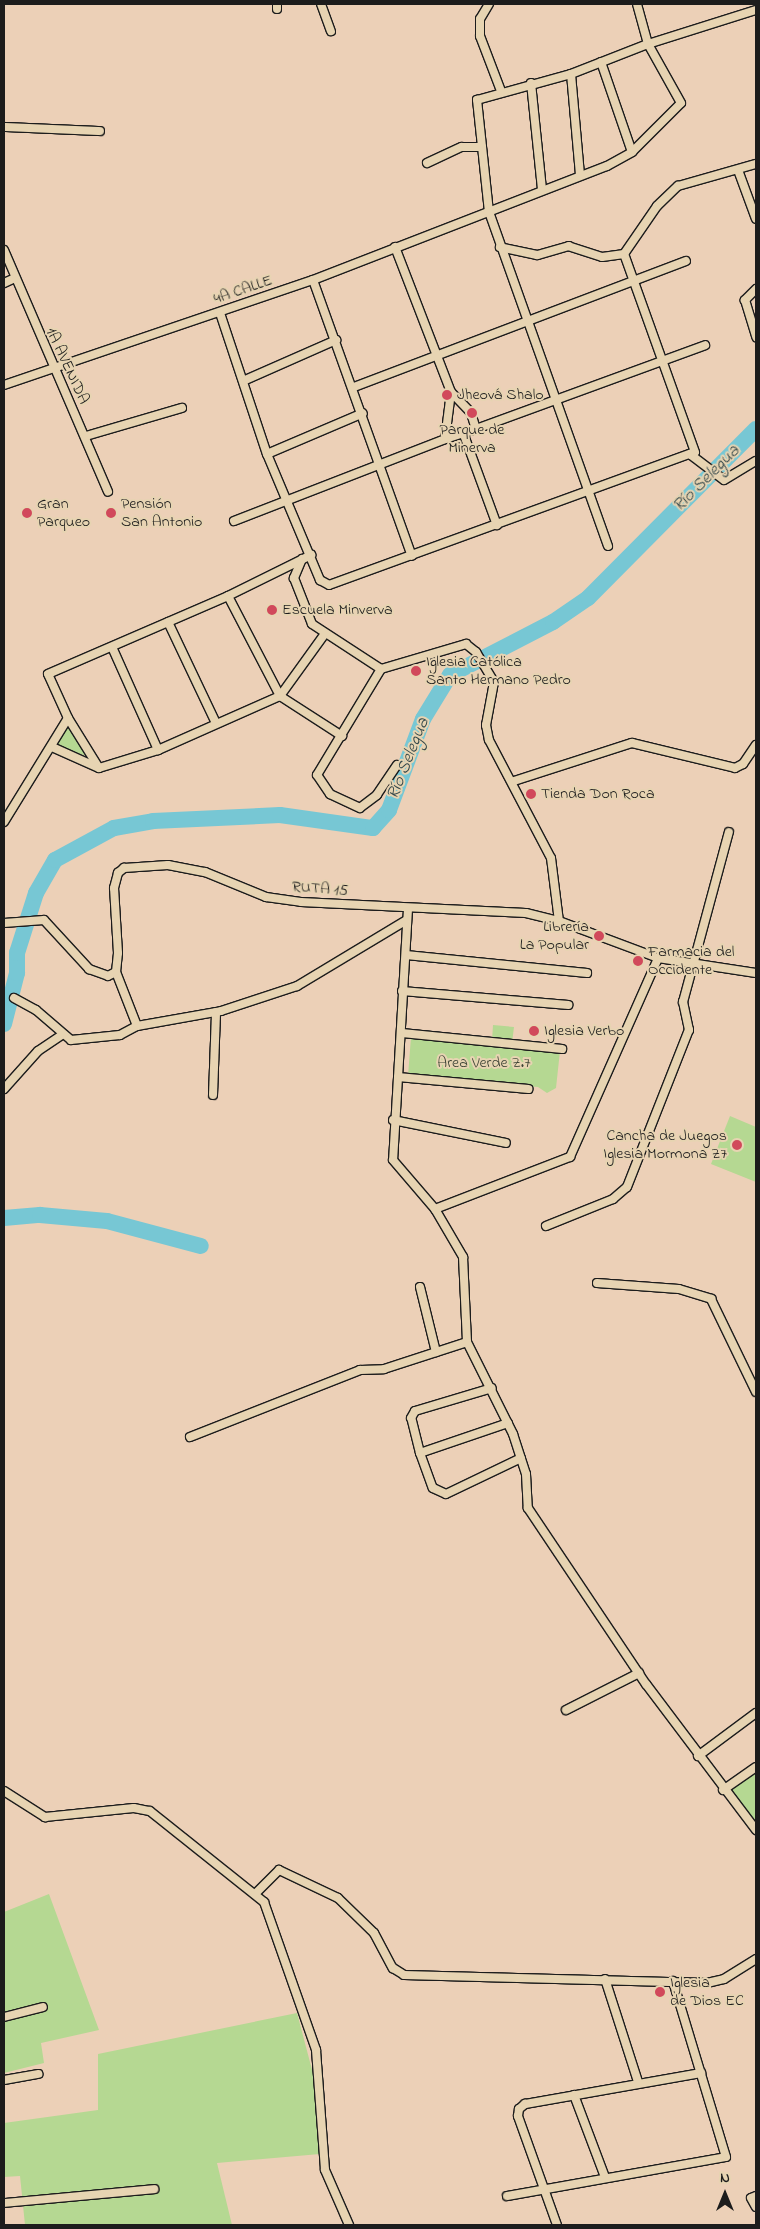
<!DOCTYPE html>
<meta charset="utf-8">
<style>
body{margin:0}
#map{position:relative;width:760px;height:2229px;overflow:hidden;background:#ecd0b7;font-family:"Indie Flower",sans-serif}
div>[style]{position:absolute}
.green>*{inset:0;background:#b5d892}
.river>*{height:16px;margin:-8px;padding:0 8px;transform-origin:8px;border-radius:8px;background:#77c7d4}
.roads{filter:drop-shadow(1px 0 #1c1c1c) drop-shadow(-1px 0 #1c1c1c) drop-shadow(0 1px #1c1c1c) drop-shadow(0 -1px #1c1c1c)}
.minor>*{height:8px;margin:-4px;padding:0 4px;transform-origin:4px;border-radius:4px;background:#e7d4b2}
.dots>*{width:14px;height:14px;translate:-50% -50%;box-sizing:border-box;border:2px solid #e7d4b2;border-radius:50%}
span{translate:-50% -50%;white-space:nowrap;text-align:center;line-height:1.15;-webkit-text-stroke:4px #e7d4b2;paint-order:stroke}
.street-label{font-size:16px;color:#1c1c1c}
.poi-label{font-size:16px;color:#1c1c1c}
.left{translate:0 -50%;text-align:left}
.right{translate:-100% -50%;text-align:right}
.park-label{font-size:16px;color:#3b4234}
.water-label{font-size:18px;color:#33474a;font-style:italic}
.frame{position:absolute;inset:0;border:5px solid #1c1c1c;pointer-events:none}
.north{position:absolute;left:700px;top:2169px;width:50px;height:50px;-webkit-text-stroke:4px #e7d4b2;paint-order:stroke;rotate:0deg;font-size:14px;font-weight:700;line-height:20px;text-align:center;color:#1c1c1c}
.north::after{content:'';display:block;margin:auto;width:18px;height:22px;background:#1c1c1c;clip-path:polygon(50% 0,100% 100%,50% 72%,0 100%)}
</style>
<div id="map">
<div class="green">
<i style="clip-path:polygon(69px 724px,87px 756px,55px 746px)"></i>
<i style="clip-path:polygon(493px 1025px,514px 1027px,512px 1043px,492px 1041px)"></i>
<i style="clip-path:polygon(411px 1037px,560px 1051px,556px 1088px,547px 1093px,538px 1087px,408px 1076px)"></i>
<i style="clip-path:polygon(730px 1116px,756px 1127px,756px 1182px,711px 1164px)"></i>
<i style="clip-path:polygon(755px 1772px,756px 1774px,756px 1828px,725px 1790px)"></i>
<i style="clip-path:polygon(49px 1894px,99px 2030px,41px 2043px,44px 2063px,4px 2073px,4px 1912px)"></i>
<i style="clip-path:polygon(297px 2013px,315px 2081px,320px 2154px,217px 2163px,232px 2225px,25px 2225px,20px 2176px,4px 2177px,4px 2123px,98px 2110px,98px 2054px)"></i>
</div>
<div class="river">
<i style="left:4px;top:1024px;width:53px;rotate:-75.7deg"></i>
<i style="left:17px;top:973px;width:20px;rotate:-90deg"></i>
<i style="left:17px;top:953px;width:63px;rotate:-72.4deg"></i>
<i style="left:36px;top:893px;width:38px;rotate:-60deg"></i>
<i style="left:55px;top:860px;width:67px;rotate:-28.5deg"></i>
<i style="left:114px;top:828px;width:40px;rotate:-10deg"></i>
<i style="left:153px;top:821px;width:127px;rotate:-2.7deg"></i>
<i style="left:280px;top:815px;width:94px;rotate:8deg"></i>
<i style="left:373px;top:828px;width:24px;rotate:-48deg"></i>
<i style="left:389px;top:810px;width:97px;rotate:-69.5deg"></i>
<i style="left:423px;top:719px;width:52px;rotate:-58.5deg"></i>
<i style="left:450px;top:675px;width:116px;rotate:-27.2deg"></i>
<i style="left:553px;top:622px;width:42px;rotate:-34.4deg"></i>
<i style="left:588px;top:598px;width:238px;rotate:-45.2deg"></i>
<i style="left:4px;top:1218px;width:36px;rotate:-5deg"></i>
<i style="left:40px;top:1215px;width:67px;rotate:5.1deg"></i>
<i style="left:107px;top:1221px;width:97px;rotate:14.9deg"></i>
</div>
<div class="roads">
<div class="minor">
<i style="left:321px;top:4px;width:29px;rotate:70deg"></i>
<i style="left:489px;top:4px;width:17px;rotate:121deg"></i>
<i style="left:480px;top:19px;width:17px;rotate:90deg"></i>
<i style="left:480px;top:36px;width:59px;rotate:69.1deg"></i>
<i style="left:277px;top:9px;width:5px;rotate:-90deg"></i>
<i style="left:601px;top:62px;width:95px;rotate:71deg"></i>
<i style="left:571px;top:74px;width:101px;rotate:84.9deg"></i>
<i style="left:531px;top:83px;width:107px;rotate:84.1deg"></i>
<i style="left:4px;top:127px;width:96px;rotate:2.4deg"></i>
<i style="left:427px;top:163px;width:38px;rotate:-25deg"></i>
<i style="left:462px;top:147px;width:20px"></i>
<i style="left:738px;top:170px;width:52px;rotate:69.8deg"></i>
<i style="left:395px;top:247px;width:155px;rotate:68.9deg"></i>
<i style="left:451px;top:392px;width:29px;rotate:46deg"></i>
<i style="left:471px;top:413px;width:17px;rotate:73deg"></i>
<i style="left:476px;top:429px;width:33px;rotate:162deg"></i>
<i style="left:445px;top:439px;width:47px;rotate:-82.7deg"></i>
<i style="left:4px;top:250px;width:263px;rotate:66.7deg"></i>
<i style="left:624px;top:254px;width:58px;rotate:-55.5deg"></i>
<i style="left:657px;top:206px;width:29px;rotate:-44deg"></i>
<i style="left:678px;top:186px;width:81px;rotate:-15.8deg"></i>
<i style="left:313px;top:280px;width:293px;rotate:70.3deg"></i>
<i style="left:4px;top:283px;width:10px;rotate:-24deg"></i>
<i style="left:756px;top:289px;width:16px;rotate:135deg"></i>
<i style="left:745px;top:300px;width:39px;rotate:73deg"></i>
<i style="left:220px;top:313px;width:149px;rotate:71.6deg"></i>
<i style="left:267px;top:454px;width:137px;rotate:67.2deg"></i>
<i style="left:320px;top:580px;width:10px;rotate:29deg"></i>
<i style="left:329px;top:585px;width:389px;rotate:-20deg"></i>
<i style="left:695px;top:452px;width:210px;rotate:-109.7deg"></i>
<i style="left:624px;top:254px;width:22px;rotate:172deg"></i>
<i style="left:602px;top:257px;width:35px;rotate:-162deg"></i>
<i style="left:569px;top:246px;width:33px;rotate:164deg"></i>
<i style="left:537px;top:255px;width:38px;rotate:-168deg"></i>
<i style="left:243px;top:381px;width:102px;rotate:-23.8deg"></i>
<i style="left:4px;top:385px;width:326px;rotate:-18.8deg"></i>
<i style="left:313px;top:280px;width:315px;rotate:-21.2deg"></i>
<i style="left:607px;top:166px;width:29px;rotate:-29deg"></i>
<i style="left:632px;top:152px;width:69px;rotate:-45deg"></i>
<i style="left:681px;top:103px;width:68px;rotate:-119.2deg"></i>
<i style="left:648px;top:44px;width:41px;rotate:-105.4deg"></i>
<i style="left:354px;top:387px;width:355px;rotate:-20.8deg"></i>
<i style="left:476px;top:429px;width:244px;rotate:-20.1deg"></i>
<i style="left:464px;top:435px;width:96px;rotate:69.9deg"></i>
<i style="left:86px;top:436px;width:100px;rotate:-16.3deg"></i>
<i style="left:267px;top:454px;width:104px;rotate:-23.1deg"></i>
<i style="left:691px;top:455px;width:41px;rotate:37.1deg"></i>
<i style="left:724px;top:480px;width:37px;rotate:-31deg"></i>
<i style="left:234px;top:521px;width:226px;rotate:-21.2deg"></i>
<i style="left:608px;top:546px;width:355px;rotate:-109.6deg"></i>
<i style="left:489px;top:212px;width:113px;rotate:-96.1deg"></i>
<i style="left:477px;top:100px;width:98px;rotate:-15.5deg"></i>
<i style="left:571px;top:74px;width:83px;rotate:-21.3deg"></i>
<i style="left:648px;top:44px;width:113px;rotate:-17.5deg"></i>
<i style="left:302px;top:559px;width:21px;rotate:113deg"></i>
<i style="left:294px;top:578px;width:49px;rotate:68.6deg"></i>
<i style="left:312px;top:624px;width:82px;rotate:33.1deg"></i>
<i style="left:228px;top:596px;width:113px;rotate:62.5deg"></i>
<i style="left:280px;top:696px;width:74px;rotate:32.8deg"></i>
<i style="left:168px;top:622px;width:112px;rotate:64.6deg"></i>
<i style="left:112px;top:647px;width:113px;rotate:65.9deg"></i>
<i style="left:52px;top:747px;width:51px;rotate:24.1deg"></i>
<i style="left:99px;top:768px;width:62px;rotate:-17deg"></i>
<i style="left:158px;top:750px;width:133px;rotate:-23.9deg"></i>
<i style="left:280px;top:696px;width:75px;rotate:-54.2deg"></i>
<i style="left:397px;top:765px;width:36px;rotate:124deg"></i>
<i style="left:377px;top:795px;width:21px;rotate:143deg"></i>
<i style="left:360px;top:808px;width:33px;rotate:-155deg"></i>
<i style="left:330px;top:794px;width:23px;rotate:-124deg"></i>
<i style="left:317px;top:775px;width:124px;rotate:-58.9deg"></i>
<i style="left:381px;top:669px;width:89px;rotate:-16.4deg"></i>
<i style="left:466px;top:644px;width:13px;rotate:39deg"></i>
<i style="left:476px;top:652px;width:35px;rotate:59deg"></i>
<i style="left:494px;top:682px;width:44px;rotate:100.5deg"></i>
<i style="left:486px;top:725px;width:15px;rotate:79deg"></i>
<i style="left:489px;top:740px;width:133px;rotate:62.3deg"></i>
<i style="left:551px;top:858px;width:64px;rotate:82.8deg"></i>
<i style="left:99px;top:768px;width:59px;rotate:-121.8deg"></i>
<i style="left:68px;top:718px;width:48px;rotate:-114.4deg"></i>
<i style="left:48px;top:674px;width:196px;rotate:-23.4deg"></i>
<i style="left:228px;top:596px;width:93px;rotate:-26.3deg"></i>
<i style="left:514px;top:781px;width:124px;rotate:-17.9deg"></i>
<i style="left:632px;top:743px;width:106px;rotate:13.6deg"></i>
<i style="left:735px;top:768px;width:9px;rotate:-27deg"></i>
<i style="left:743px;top:764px;width:23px;rotate:-56deg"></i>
<i style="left:4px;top:822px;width:122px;rotate:-58.4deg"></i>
<i style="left:408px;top:909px;width:251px;rotate:93.4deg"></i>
<i style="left:393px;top:1160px;width:65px;rotate:49.4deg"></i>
<i style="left:435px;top:1209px;width:56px;rotate:59.7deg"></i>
<i style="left:463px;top:1257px;width:85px;rotate:87.3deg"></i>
<i style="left:467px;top:1342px;width:103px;rotate:63.4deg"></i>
<i style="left:513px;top:1434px;width:42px;rotate:72deg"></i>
<i style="left:526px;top:1474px;width:34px;rotate:87deg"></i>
<i style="left:528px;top:1508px;width:212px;rotate:56.2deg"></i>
<i style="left:646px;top:1684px;width:183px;rotate:53deg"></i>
<i style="left:4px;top:923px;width:40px;rotate:-4.3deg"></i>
<i style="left:44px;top:920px;width:67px;rotate:47.4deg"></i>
<i style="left:89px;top:969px;width:20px;rotate:20deg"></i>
<i style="left:108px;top:976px;width:9px;rotate:-27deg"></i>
<i style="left:116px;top:972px;width:19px;rotate:-84deg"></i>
<i style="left:118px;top:953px;width:65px;rotate:-93.5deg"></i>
<i style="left:114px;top:888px;width:16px;rotate:-75deg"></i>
<i style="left:118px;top:873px;width:8px;rotate:-40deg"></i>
<i style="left:124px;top:868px;width:44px;rotate:-3.9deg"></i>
<i style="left:168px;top:865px;width:38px;rotate:11deg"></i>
<i style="left:205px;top:872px;width:66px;rotate:22.3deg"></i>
<i style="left:266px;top:897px;width:35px;rotate:8deg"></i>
<i style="left:301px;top:902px;width:225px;rotate:2.8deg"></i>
<i style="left:526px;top:913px;width:34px;rotate:14deg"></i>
<i style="left:559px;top:921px;width:106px;rotate:20.5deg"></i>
<i style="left:658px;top:958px;width:99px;rotate:8.7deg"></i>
<i style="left:406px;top:955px;width:182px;rotate:5.7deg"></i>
<i style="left:116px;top:972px;width:58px;rotate:68.7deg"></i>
<i style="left:402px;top:991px;width:167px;rotate:4.8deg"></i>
<i style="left:14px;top:998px;width:25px;rotate:29deg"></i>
<i style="left:36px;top:1010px;width:46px;rotate:40.6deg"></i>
<i style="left:71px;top:1040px;width:49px;rotate:-5.8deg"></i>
<i style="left:120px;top:1035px;width:19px;rotate:-28deg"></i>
<i style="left:137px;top:1026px;width:85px;rotate:-10.1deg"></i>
<i style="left:221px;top:1011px;width:80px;rotate:-18.2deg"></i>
<i style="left:297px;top:986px;width:126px;rotate:-31deg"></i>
<i style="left:402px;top:1033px;width:161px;rotate:5.7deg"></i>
<i style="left:398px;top:1077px;width:131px;rotate:5.3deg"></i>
<i style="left:4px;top:1089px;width:51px;rotate:-48.2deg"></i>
<i style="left:38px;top:1051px;width:30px;rotate:-34deg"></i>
<i style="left:213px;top:1095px;width:83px;rotate:-87.9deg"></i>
<i style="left:393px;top:1120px;width:115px;rotate:11.5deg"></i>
<i style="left:435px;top:1209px;width:145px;rotate:-21.1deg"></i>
<i style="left:570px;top:1157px;width:218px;rotate:-66.1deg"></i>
<i style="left:546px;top:1226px;width:72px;rotate:-21.9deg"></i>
<i style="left:613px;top:1199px;width:18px;rotate:-41deg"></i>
<i style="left:627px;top:1187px;width:169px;rotate:-68.5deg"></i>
<i style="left:689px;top:1030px;width:29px;rotate:-102deg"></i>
<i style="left:683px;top:1002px;width:176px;rotate:-74.9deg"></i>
<i style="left:597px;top:1283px;width:82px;rotate:4.2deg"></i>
<i style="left:679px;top:1289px;width:34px;rotate:17deg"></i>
<i style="left:711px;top:1299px;width:103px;rotate:64.2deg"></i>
<i style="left:420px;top:1287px;width:67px;rotate:76.2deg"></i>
<i style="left:508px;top:1423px;width:93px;rotate:161.2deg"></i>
<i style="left:420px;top:1453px;width:37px;rotate:70deg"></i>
<i style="left:433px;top:1488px;width:14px;rotate:25deg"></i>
<i style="left:446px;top:1494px;width:83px;rotate:-25.6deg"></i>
<i style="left:190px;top:1437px;width:183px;rotate:-21.5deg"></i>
<i style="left:360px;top:1370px;width:24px;rotate:-2deg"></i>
<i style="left:384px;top:1369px;width:87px;rotate:-18deg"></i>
<i style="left:420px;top:1453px;width:36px;rotate:-104deg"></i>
<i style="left:411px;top:1418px;width:8px;rotate:-60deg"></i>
<i style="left:415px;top:1411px;width:80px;rotate:-16.6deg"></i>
<i style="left:566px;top:1710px;width:82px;rotate:-26.9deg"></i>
<i style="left:698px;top:1756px;width:72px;rotate:-36.6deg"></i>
<i style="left:723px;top:1790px;width:40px;rotate:-34.9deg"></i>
<i style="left:4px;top:1791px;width:49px;rotate:32.4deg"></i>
<i style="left:45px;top:1817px;width:89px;rotate:-5.8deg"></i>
<i style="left:134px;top:1808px;width:16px;rotate:11deg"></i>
<i style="left:150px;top:1811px;width:146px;rotate:38.6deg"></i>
<i style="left:264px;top:1902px;width:157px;rotate:70.6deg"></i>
<i style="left:316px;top:2050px;width:120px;rotate:85.7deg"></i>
<i style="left:325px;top:2170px;width:60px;rotate:66.4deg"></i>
<i style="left:255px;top:1894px;width:34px;rotate:-45deg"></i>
<i style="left:279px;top:1870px;width:65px;rotate:25.4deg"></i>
<i style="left:338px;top:1898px;width:50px;rotate:44.2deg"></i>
<i style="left:374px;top:1933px;width:40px;rotate:62deg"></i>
<i style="left:393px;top:1968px;width:13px;rotate:32deg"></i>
<i style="left:404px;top:1975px;width:303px;rotate:1.5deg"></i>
<i style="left:707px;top:1983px;width:17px;rotate:-13deg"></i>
<i style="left:724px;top:1979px;width:38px;rotate:-32deg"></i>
<i style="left:605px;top:1979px;width:108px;rotate:72.2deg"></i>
<i style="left:4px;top:2017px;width:40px;rotate:-14.4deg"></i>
<i style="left:4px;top:2080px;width:35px;rotate:-10deg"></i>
<i style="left:574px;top:2095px;width:88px;rotate:69.3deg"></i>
<i style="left:507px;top:2196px;width:222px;rotate:-10.1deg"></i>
<i style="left:726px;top:2157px;width:184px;rotate:-106.8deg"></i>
<i style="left:756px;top:2196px;width:5px;rotate:158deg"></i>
<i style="left:751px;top:2198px;width:10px;rotate:61deg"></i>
<i style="left:4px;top:2203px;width:151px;rotate:-5.3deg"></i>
<i style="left:557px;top:2225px;width:116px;rotate:-109.7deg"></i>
<i style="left:518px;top:2116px;width:7px;rotate:-82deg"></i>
<i style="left:519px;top:2109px;width:8px;rotate:-40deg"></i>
<i style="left:525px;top:2104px;width:179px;rotate:-10deg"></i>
</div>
</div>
<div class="dots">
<i style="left:447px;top:395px;background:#d1495b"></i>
<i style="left:472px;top:413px;background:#d1495b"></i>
<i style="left:27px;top:513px;background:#d1495b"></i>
<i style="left:111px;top:513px;background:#d1495b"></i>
<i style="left:272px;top:610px;background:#d1495b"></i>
<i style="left:416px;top:671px;background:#d1495b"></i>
<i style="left:531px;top:794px;background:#d1495b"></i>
<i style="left:599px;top:936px;background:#d1495b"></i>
<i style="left:638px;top:961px;background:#d1495b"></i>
<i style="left:534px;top:1031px;background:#d1495b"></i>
<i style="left:737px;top:1145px;background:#d1495b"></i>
<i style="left:660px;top:1992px;background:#d1495b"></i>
</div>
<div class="street-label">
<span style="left:243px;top:290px;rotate:-19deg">4A CALLE</span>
<span style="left:67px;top:366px;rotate:65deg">1A AVENIDA</span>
<span style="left:320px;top:889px;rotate:5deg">RUTA 15</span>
</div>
<div class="poi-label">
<span class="left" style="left:457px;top:395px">Jheová Shalo</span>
<span style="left:472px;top:439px">Parque de<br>Minerva</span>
<span class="left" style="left:37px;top:513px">Gran<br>Parqueo</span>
<span class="left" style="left:121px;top:513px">Pensión<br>San Antonio</span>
<span class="left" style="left:282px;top:610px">Escuela Minverva</span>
<span class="left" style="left:426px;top:671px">Iglesia Católica<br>Santo Hermano Pedro</span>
<span class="left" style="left:541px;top:794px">Tienda Don Roca</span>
<span class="right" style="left:589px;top:936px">Librería<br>La Popular</span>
<span class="left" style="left:648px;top:961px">Farmacia del<br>Occidente</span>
<span class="left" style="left:544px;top:1031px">Iglesia Verbo</span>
<span class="right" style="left:727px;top:1145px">Cancha de Juegos<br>Iglesia Mormona Z7</span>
<span class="left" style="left:670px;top:1992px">Iglesia<br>de Dios EC</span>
</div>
<div class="park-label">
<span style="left:484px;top:1063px">Area Verde Z.7</span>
</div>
<div class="water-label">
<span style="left:707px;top:479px;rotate:-45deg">Río Selegua</span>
<span style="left:409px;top:759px;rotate:-68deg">Río Selegua</span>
</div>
<div class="frame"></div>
<div class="north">N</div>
</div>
